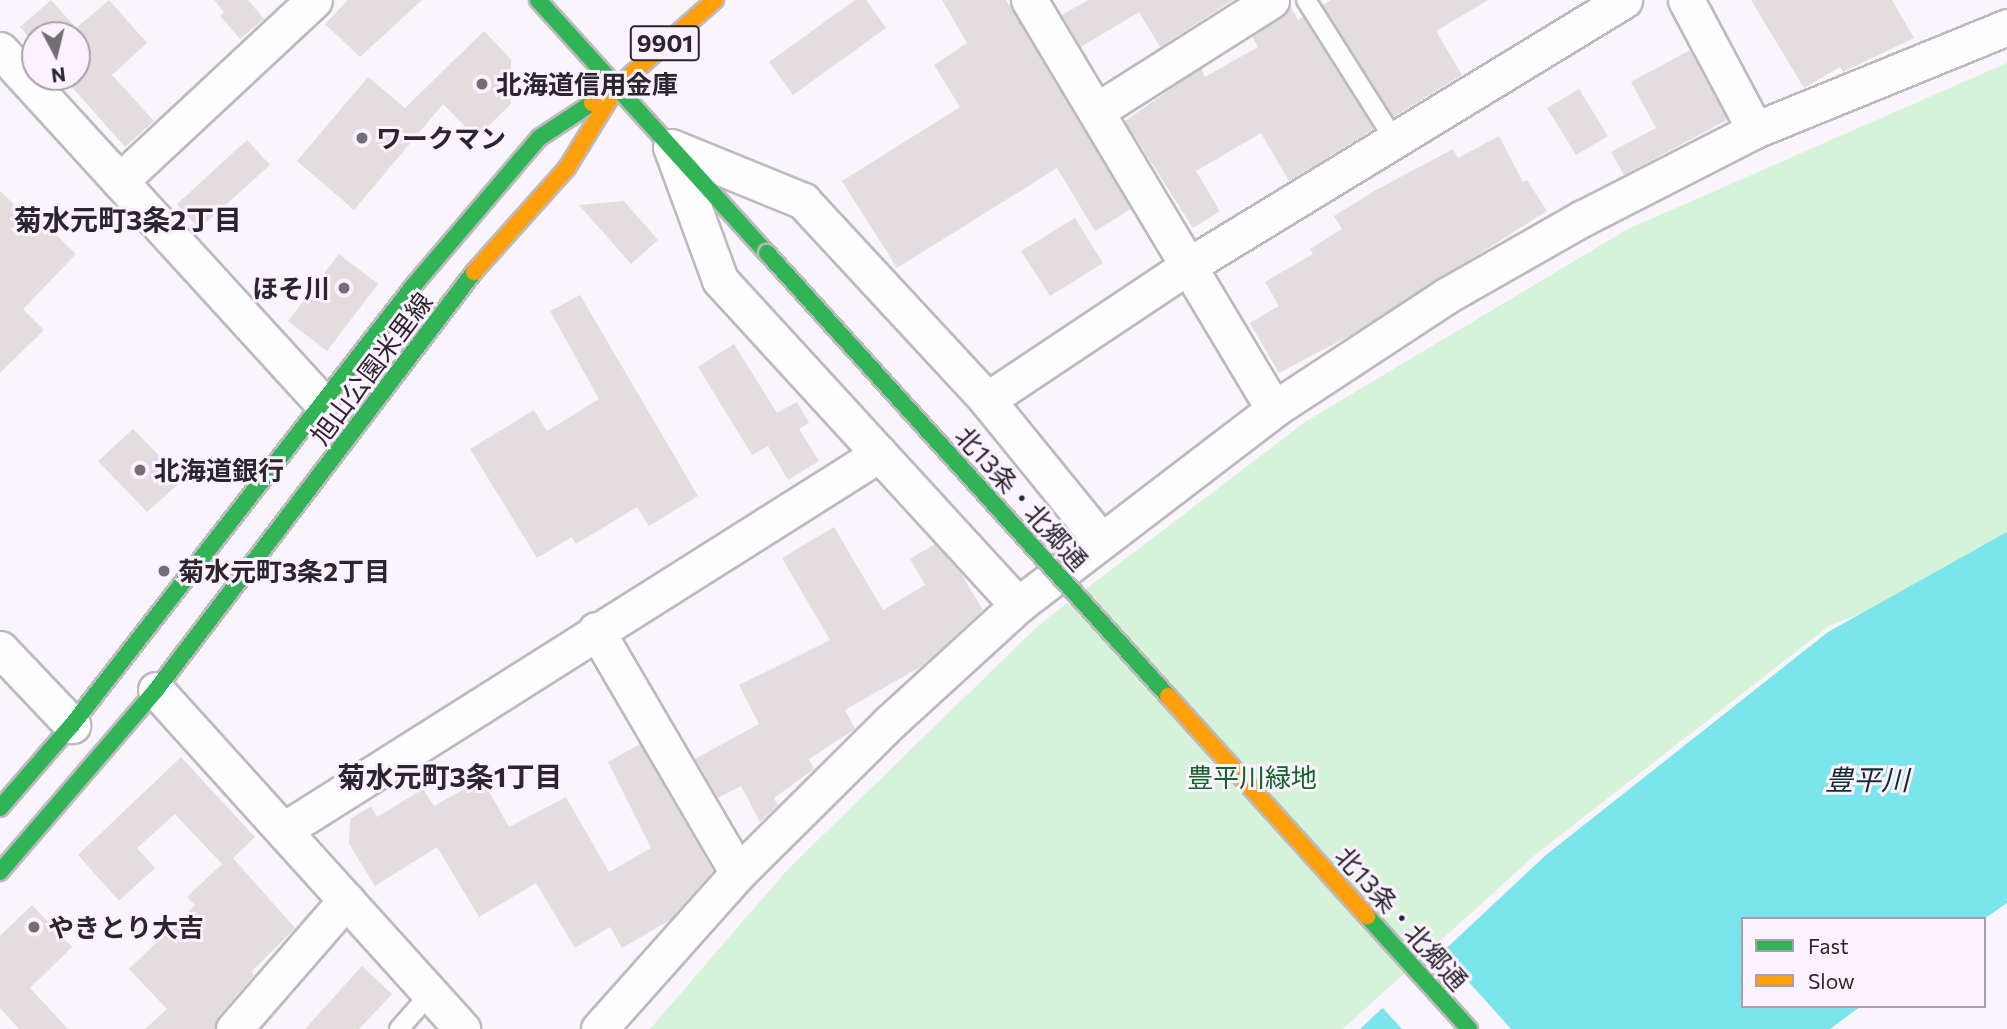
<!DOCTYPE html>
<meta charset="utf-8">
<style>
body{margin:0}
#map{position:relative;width:2007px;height:1029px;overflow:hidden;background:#faf4fc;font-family:Commissioner,"Noto Sans JP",sans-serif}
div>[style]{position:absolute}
.green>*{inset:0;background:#d4f3d8}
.water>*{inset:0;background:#7ae6eb}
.pier>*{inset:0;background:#faf4fc}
.building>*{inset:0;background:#e3dddf}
.roads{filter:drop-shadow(2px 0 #bdb9be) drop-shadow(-2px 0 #bdb9be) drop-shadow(0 2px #bdb9be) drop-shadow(0 -2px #bdb9be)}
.lane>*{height:18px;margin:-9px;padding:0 9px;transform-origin:9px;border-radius:9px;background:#fefdff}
.street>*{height:35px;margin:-17.5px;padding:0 17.5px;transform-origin:17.5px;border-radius:17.5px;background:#fefdff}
.fast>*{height:16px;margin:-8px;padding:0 8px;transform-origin:8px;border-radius:8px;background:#30b455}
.slow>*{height:16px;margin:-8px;padding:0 8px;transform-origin:8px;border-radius:8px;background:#ff9f0a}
.bridges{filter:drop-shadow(2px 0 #bdb9be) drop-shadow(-2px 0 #bdb9be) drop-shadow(0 2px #bdb9be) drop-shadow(0 -2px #bdb9be)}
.fast-bridge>*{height:16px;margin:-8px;padding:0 8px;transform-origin:8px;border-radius:8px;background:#30b455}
.slow-bridge>*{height:16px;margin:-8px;padding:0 8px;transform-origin:8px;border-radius:8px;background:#ff9f0a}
.dots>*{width:19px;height:19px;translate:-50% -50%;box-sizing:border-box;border:4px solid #fbf1ff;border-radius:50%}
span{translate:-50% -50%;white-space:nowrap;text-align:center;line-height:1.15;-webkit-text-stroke:6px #fbf1ff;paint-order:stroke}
.shield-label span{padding:2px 5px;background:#fbf1ff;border:2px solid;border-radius:5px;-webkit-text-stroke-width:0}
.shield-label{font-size:24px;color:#2a262b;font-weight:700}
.poi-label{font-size:26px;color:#2a262b;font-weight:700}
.left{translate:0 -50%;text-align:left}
.right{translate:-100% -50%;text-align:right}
.street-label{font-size:26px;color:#2a262b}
.park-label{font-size:26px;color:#106626}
.neighbourhood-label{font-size:28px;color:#2a262b;font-weight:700}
.water-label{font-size:28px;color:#152e2f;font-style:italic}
.legend{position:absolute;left:1741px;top:917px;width:245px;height:91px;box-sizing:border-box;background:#fbf1ff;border:2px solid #a7a0aa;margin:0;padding:9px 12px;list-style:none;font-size:21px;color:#2a262b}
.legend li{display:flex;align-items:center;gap:14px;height:35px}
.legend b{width:35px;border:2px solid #a7a0aa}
.north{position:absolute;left:21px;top:21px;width:70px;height:70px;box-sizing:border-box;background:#fbf1ff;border:2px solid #a7a0aa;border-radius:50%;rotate:173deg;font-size:19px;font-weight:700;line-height:28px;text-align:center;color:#2a262b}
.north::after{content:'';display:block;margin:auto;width:24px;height:32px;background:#736e74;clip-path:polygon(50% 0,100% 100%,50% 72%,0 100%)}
</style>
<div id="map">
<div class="green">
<i style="clip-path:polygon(2007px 63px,2007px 555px,1829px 626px,1535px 855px,1343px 1029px,650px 1029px,788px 869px,1040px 624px,1305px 422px,1628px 229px)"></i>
</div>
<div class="water">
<i style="clip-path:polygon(2007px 532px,2007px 903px,1984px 919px,1743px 919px,1743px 1006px,1861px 1006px,1830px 1029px,1360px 1029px,1546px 855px,1828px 632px)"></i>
</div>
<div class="pier">
<i style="clip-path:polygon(1440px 950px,1511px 1029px,1402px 1029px,1380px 1005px)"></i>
</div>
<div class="building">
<i style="clip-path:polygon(51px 0,76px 28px,109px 0,147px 43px,112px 75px,154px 121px,125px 147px,63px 77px,77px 77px,77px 35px,35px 35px,35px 44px,20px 27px)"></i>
<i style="clip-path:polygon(214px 0,248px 0,264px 19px,240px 39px,220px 16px,224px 12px)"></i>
<i style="clip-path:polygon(348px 0,422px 0,360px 57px,325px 24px)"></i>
<i style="clip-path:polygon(855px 0,866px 0,886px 28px,793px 95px,769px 62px)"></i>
<i style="clip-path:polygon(942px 0,1006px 0,1131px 209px,1095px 231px,1057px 168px,897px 268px,842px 181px,960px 107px,934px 65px,967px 43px)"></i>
<i style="clip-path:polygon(1088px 0,1233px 0,1160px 47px,1139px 12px,1081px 47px,1062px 15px)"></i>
<i style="clip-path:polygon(1331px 0,1488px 0,1436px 31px,1462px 75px,1393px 117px,1323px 5px)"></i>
<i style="clip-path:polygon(1751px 0,1892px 0,1914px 38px,1843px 72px,1840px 67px,1804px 88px)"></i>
<i style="clip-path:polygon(1290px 6px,1298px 20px,1303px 17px,1374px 129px,1289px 181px,1261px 133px,1196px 171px,1220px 211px,1193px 228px,1125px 121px,1201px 68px,1205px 77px,1258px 47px,1252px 36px)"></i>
<i style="clip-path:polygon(484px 31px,511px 59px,511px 104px,476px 138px,443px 104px,354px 210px,297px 161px,368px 77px,405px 108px)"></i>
<i style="clip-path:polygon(1690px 50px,1727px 120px,1624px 175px,1611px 152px,1656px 128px,1631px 82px)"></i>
<i style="clip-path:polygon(1579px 89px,1608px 136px,1576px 155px,1547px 108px)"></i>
<i style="clip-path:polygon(1499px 136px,1523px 182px,1527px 180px,1547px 211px,1349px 336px,1279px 373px,1250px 323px,1279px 306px,1265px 282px,1313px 254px,1310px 249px,1342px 229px,1334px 216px,1376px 190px,1453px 149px,1458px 158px)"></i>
<i style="clip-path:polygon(247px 140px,270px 165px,199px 229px,177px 204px)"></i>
<i style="clip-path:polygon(0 191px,17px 207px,22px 202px,76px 254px,23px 309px,44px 330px,0 373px)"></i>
<i style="clip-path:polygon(624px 201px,658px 240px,631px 264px,579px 205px)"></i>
<i style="clip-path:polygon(1075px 218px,1103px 263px,1050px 296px,1021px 251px)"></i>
<i style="clip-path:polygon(339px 254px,378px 284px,327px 351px,288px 321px)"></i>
<i style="clip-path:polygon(580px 295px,698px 496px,649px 526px,637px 507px,576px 544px,572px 537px,537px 558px,470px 449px,534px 410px,547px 431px,599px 399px,550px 311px)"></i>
<i style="clip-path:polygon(734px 344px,777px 413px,797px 402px,809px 423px,799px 429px,819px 461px,788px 480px,768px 446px,752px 455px,698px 367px)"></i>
<i style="clip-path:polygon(133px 429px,183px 480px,147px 512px,98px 461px)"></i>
<i style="clip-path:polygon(834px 527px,883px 610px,925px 585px,910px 559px,935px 544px,960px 572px,983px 610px,922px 666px,845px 710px,855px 729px,809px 759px,814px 769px,774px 798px,778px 805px,760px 822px,741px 786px,718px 798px,695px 759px,759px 724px,739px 685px,830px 640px,782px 558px)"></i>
<i style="clip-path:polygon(640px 744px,713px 871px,670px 920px,622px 948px,610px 927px,575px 948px,536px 883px,479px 917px,437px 847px,375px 886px,349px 844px,350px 819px,371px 806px,377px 817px,423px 789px,434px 806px,482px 779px,509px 827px,566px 797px,609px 872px,651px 848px,608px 762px)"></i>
<i style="clip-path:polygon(181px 757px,255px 837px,233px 858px,295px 928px,251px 972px,254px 975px,219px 1016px,214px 1029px,145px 1029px,167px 1009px,129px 969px,195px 905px,187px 897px,222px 864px,175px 814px,137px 848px,155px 868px,119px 901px,78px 855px)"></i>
<i style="clip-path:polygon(32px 905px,72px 947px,30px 988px,68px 1029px,19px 1029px,0 1008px,0 936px)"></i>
<i style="clip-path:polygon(362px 966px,392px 994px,359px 1029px,305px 1029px)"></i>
</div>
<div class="roads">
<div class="lane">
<i style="left:1306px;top:0;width:167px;rotate:57.7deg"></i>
<i style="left:399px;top:1029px;width:47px;rotate:-48.5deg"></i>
</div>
<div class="street">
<i style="left:1029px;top:0;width:477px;rotate:59.1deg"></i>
<i style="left:1686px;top:0;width:147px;rotate:62deg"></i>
<i style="left:0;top:50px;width:476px;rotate:47.6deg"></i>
<i style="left:1098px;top:110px;width:205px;rotate:-32.4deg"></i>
<i style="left:671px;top:147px;width:143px;rotate:22.2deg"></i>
<i style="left:803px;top:201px;width:271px;rotate:47.2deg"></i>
<i style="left:987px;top:400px;width:179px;rotate:50.9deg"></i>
<i style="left:673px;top:152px;width:136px;rotate:69.8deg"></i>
<i style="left:720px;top:280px;width:441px;rotate:47.5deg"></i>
<i style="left:120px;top:181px;width:265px;rotate:-43deg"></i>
<i style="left:987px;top:400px;width:242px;rotate:-33.7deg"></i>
<i style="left:1188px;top:266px;width:511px;rotate:-31.39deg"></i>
<i style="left:596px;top:630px;width:281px;rotate:59.7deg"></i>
<i style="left:0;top:649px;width:105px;rotate:46.5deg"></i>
<i style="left:156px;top:690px;width:457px;rotate:47.9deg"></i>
<i style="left:284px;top:830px;width:704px;rotate:-32.29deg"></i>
<i style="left:234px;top:1029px;width:171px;rotate:-49deg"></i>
<i style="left:599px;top:1029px;width:209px;rotate:-48.3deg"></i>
<i style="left:738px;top:873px;width:214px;rotate:-44.8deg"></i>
<i style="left:890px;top:722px;width:173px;rotate:-42.4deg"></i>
<i style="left:1018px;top:605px;width:322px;rotate:-37.4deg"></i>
<i style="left:1274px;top:409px;width:206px;rotate:-33.3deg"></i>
<i style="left:1446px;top:296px;width:158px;rotate:-29.7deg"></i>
<i style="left:1583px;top:218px;width:193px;rotate:-27.1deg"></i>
<i style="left:1755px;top:130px;width:272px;rotate:-22.2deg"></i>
</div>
<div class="fast">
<i style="left:538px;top:0;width:341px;rotate:47.9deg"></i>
<i style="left:0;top:808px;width:110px;rotate:-49.1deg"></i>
<i style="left:72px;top:725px;width:557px;rotate:-52.14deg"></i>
<i style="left:414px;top:285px;width:193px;rotate:-49.6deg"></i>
<i style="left:539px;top:138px;width:64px;rotate:-33.4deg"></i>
<i style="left:0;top:872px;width:240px;rotate:-49.4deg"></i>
<i style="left:156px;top:690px;width:525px;rotate:-52.74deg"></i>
</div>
<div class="slow">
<i style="left:592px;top:103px;width:30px;rotate:-33deg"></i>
<i style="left:617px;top:87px;width:131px;rotate:-41.6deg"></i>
<i style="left:474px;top:272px;width:140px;rotate:-48.2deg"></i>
<i style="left:567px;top:168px;width:82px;rotate:-58.4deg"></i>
</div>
</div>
<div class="bridges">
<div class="fast-bridge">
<i style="left:767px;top:253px;width:598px;rotate:47.85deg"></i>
<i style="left:1367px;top:916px;width:152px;rotate:47.9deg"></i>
</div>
<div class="slow-bridge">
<i style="left:1168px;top:696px;width:297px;rotate:47.9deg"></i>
</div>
</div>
<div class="dots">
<i style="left:482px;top:84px;background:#736e74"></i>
<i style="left:362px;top:138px;background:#736e74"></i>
<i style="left:344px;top:288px;background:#736e74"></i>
<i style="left:140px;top:470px;background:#736e74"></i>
<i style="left:164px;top:571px;background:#736e74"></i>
<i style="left:34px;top:927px;background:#736e74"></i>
</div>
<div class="shield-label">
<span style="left:665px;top:43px">9901</span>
</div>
<div class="poi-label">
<span class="left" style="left:496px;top:84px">北海道信用金庫</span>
<span class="left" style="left:376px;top:138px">ワークマン</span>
<span class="right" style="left:330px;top:288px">ほそ川</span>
<span class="left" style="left:154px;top:470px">北海道銀行</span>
<span class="left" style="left:178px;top:571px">菊水元町3条2丁目</span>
<span class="left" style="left:48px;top:927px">やきとり大吉</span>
</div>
<div class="street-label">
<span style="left:371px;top:368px;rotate:-53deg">旭山公園米里線</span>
<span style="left:1022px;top:498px;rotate:48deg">北13条・北郷通</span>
<span style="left:1402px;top:918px;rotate:48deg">北13条・北郷通</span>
</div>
<div class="park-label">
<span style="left:1252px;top:777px">豊平川緑地</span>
</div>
<div class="neighbourhood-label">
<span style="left:128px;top:219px">菊水元町3条2丁目</span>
<span style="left:450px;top:776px">菊水元町3条1丁目</span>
</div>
<div class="water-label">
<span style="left:1867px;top:779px">豊平川</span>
</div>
<ul class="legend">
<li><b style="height:9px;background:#30b455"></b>Fast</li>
<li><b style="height:9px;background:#ff9f0a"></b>Slow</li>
</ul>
<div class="north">N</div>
</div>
